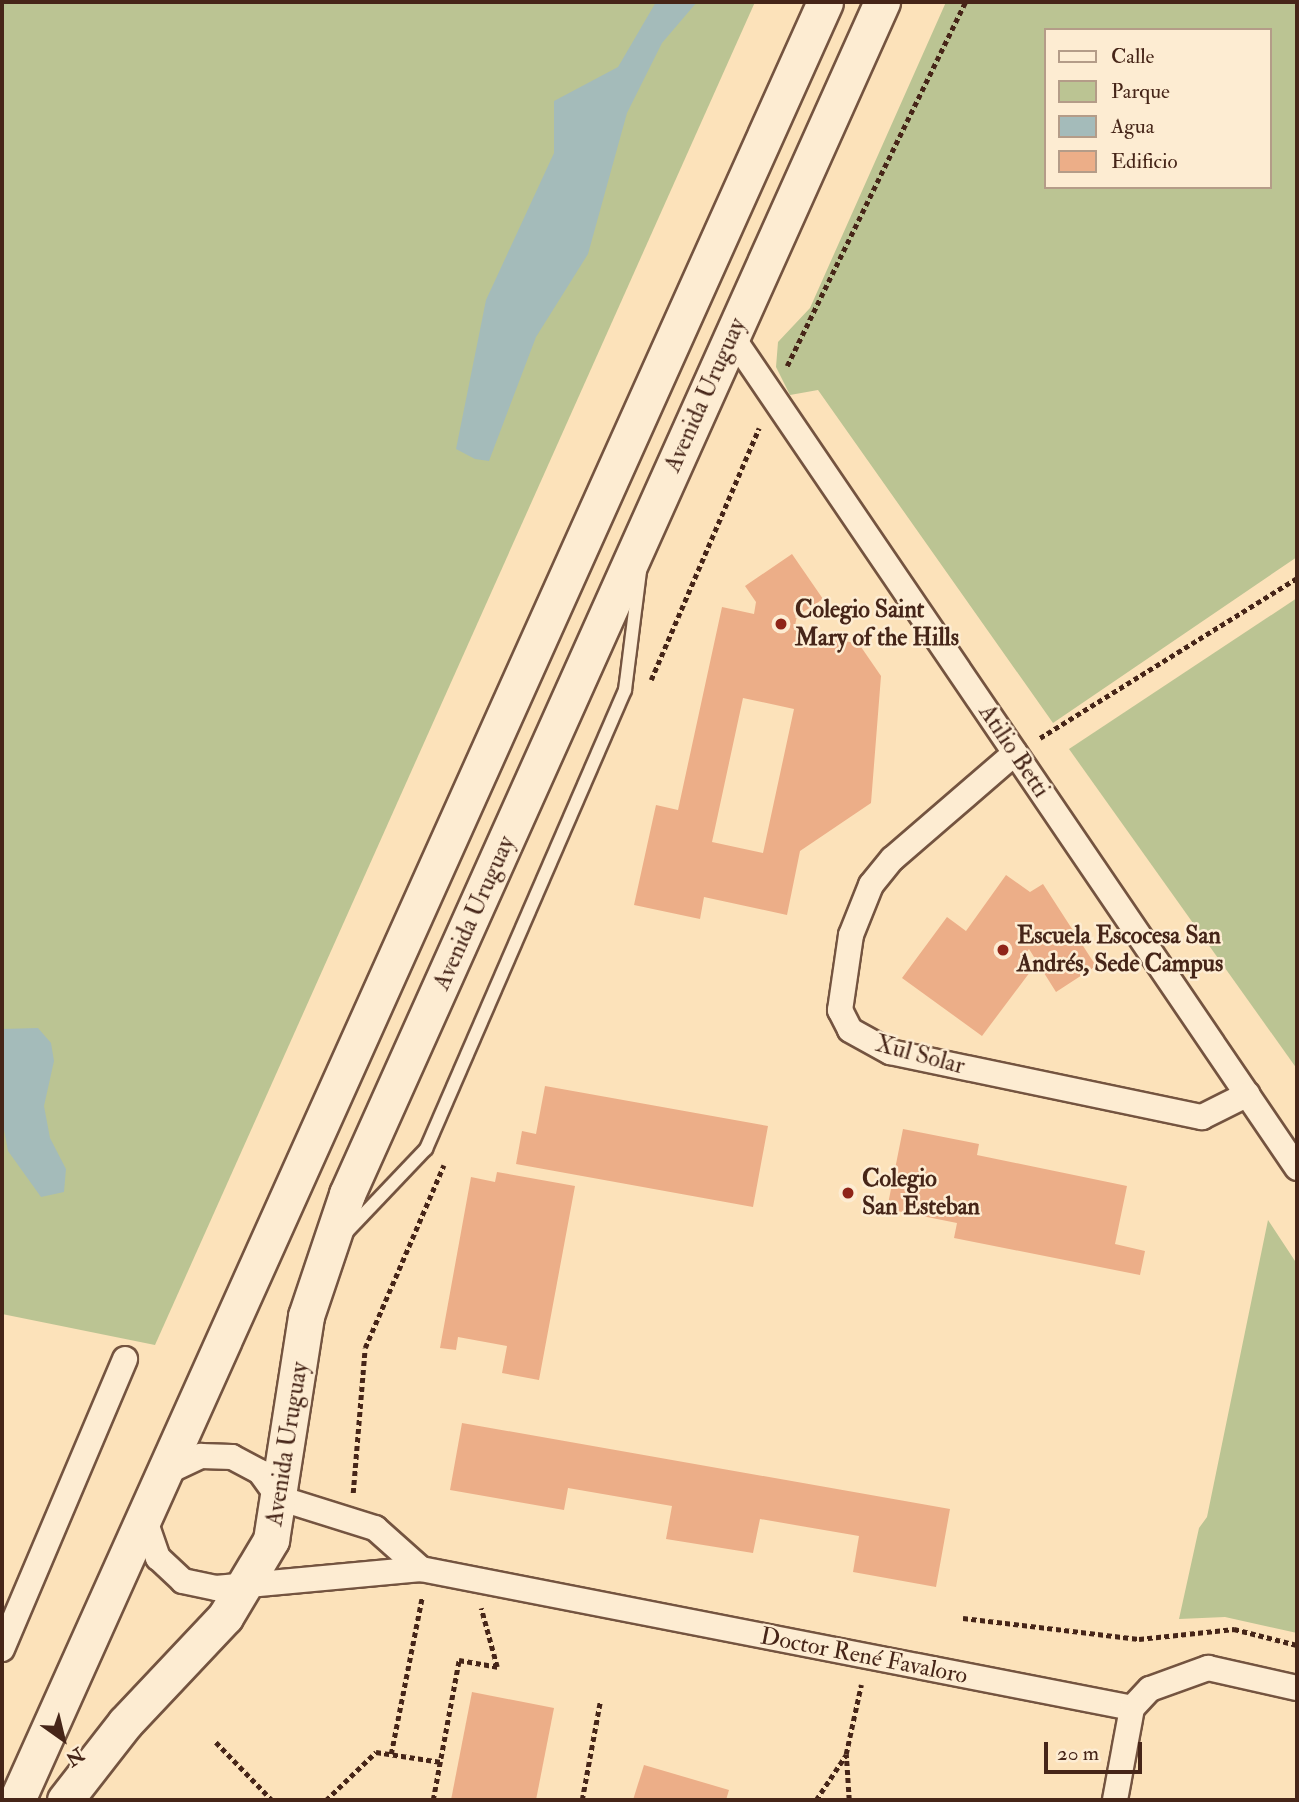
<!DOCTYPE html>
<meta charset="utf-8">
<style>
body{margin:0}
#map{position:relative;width:1299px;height:1802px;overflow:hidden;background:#fce2ba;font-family:"IM FELL Double Pica",serif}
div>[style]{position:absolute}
.green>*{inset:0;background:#bbc493}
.water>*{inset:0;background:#a4bbba}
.building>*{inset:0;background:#ecae88}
.path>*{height:4.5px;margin-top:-2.25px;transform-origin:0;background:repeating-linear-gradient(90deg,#462518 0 5px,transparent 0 8.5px)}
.roads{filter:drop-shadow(2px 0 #745440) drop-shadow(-2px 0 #745440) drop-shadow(0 2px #745440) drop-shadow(0 -2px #745440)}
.lane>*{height:12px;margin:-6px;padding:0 6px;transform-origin:6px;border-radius:6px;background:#fdecd2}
.street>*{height:24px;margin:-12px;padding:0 12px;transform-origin:12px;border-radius:12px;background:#fdecd2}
.secondary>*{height:35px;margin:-17.5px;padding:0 17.5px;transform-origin:17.5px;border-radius:17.5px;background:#fdecd2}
.dots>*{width:19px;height:19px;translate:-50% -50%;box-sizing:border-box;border:4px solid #fdecd2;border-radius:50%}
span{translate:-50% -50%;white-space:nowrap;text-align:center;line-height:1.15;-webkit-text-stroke:5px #fdecd2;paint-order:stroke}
.street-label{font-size:24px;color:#462518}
.poi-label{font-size:24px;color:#462518;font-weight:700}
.left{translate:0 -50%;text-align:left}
.frame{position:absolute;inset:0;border:4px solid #462518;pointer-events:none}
.legend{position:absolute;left:1044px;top:28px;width:228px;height:161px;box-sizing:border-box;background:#fdecd2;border:2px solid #b49c88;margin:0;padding:9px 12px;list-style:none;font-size:21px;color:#462518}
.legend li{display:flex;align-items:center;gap:14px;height:35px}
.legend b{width:35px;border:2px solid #b49c88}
.north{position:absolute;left:28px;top:1704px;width:70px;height:70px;-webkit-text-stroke:5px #fdecd2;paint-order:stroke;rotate:146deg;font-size:19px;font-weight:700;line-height:28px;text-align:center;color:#462518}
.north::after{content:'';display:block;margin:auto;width:24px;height:32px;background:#462518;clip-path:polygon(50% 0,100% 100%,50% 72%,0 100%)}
.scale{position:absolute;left:1044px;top:1742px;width:98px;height:32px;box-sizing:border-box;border:4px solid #462518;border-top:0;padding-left:9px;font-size:21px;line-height:24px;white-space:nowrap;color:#462518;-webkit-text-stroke:5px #fdecd2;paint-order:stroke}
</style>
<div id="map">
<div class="green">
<i style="clip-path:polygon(2px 2px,755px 2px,155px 1345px,2px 1314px)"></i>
<i style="clip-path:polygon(evenodd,946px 2px,1297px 2px,1297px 557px,1053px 723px,818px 390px,790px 395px,776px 367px,778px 342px,810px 308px,946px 2px,1045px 30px,1269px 30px,1269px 187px,1045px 187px,1045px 30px)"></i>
<i style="clip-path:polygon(1297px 598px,1297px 1069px,1069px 749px)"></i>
<i style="clip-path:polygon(1268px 1220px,1297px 1264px,1297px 1633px,1225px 1617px,1179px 1619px,1199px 1528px,1207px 1517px)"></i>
</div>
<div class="water">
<i style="clip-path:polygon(656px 2px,697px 2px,662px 43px,627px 113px,588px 254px,536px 337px,489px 461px,475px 459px,456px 449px,486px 300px,554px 153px,554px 101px,618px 67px)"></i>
<i style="clip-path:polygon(38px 1028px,51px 1043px,54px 1061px,44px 1106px,50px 1138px,66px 1169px,64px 1192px,41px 1197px,8px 1151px,2px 1119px,2px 1029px)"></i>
</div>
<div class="building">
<i style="clip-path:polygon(evenodd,792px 554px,823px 599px,797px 616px,794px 630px,859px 644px,881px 676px,871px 803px,800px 851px,787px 915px,704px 897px,700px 919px,634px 905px,656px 805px,678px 810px,722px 607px,754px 614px,756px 602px,745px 586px,792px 554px,743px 698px,794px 709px,763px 853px,712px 842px,743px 698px)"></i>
<i style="clip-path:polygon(1006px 875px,1030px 892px,1043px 884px,1096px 966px,1056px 992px,1029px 949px,1018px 963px,1030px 972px,982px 1036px,902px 978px,947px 917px,966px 931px)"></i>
<i style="clip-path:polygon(545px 1086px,768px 1126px,753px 1207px,516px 1164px,522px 1131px,536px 1134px)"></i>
<i style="clip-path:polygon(903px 1129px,979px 1144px,977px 1155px,1127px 1186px,1115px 1244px,1145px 1251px,1140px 1275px,954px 1238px,957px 1223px,887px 1209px)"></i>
<i style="clip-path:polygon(497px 1172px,575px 1186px,539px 1380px,502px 1373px,507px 1346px,458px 1337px,456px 1350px,440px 1348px,471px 1177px,495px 1182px)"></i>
<i style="clip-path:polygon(462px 1423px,950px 1509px,936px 1587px,853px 1572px,859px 1536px,760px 1519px,753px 1553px,666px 1539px,672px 1506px,568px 1488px,564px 1510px,450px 1490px)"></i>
<i style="clip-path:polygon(472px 1692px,554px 1708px,536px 1800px,451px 1800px)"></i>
<i style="clip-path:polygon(644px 1765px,729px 1790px,726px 1800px,633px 1800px)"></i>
</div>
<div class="path">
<i style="left:787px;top:366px;width:405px;rotate:-63.9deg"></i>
<i style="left:651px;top:680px;width:274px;rotate:-66.8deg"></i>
<i style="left:1040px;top:738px;width:303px;rotate:-31.9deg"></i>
<i style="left:353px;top:1493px;width:145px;rotate:-85.3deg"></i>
<i style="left:365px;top:1348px;width:199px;rotate:-66.7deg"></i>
<i style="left:963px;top:1618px;width:177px;rotate:6.8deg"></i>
<i style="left:1139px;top:1639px;width:96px;rotate:-6deg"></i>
<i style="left:1234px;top:1629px;width:65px;rotate:14.3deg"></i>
<i style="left:216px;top:1742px;width:81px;rotate:46deg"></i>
<i style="left:391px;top:1754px;width:160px;rotate:-78.8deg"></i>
<i style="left:326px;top:1800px;width:69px;rotate:-43.8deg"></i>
<i style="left:376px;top:1752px;width:66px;rotate:8.7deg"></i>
<i style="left:433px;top:1800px;width:142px;rotate:-79.5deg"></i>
<i style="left:459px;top:1660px;width:39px;rotate:10deg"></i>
<i style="left:497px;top:1667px;width:61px;rotate:-105.2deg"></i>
<i style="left:582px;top:1800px;width:100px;rotate:-79.6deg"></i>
<i style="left:816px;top:1800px;width:54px;rotate:-56.3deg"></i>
<i style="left:849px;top:1800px;width:46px;rotate:-93.7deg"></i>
<i style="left:846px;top:1754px;width:71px;rotate:-77.7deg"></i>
</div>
<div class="roads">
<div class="lane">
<i style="left:344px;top:1235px;width:119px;rotate:-46.4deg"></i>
<i style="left:426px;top:1149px;width:500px;rotate:-66.56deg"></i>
<i style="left:625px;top:690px;width:119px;rotate:-82.8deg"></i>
</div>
<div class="street">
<i style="left:731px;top:335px;width:1007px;rotate:55.8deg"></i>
<i style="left:1015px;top:753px;width:162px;rotate:139.2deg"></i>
<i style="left:892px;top:859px;width:33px;rotate:129deg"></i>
<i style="left:871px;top:885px;width:54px;rotate:111.8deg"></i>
<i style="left:851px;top:935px;width:76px;rotate:98.3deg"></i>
<i style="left:840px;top:1010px;width:22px;rotate:63deg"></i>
<i style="left:850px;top:1030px;width:46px;rotate:28.8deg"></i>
<i style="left:890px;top:1052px;width:319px;rotate:11.8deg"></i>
<i style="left:1202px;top:1117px;width:51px;rotate:-26.6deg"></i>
<i style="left:201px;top:1456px;width:31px;rotate:2deg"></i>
<i style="left:232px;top:1457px;width:32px;rotate:28deg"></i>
<i style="left:260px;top:1472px;width:32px;rotate:54deg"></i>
<i style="left:279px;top:1498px;width:101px;rotate:17.4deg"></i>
<i style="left:375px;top:1528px;width:62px;rotate:41.7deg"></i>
<i style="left:421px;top:1569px;width:206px;rotate:174.7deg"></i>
<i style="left:216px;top:1588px;width:34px;rotate:-168deg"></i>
<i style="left:183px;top:1581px;width:34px;rotate:-137deg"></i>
<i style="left:158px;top:1558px;width:34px;rotate:-109deg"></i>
<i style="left:147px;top:1526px;width:34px;rotate:-80deg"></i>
<i style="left:153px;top:1493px;width:31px;rotate:-50deg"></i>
<i style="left:173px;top:1469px;width:31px;rotate:-25deg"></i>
<i style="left:421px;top:1569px;width:724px;rotate:11.06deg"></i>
<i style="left:2px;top:1649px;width:315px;rotate:-67deg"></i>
<i style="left:1132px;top:1708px;width:26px;rotate:-47deg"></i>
<i style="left:1150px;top:1689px;width:62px;rotate:-19.9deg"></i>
<i style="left:1208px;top:1668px;width:91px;rotate:12.7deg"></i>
<i style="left:1115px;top:1800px;width:94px;rotate:-79.5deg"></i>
</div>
<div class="secondary">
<i style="left:17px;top:1800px;width:1971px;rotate:-65.8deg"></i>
<i style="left:65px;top:1800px;width:98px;rotate:-52.1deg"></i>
<i style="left:125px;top:1723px;width:146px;rotate:-46.7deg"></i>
<i style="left:225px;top:1617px;width:90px;rotate:-59.1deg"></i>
<i style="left:271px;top:1540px;width:227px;rotate:-81.1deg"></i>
<i style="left:306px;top:1316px;width:129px;rotate:-71.4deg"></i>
<i style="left:347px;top:1194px;width:1307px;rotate:-65.83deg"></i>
</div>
</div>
<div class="dots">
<i style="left:781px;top:624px;background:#8f2418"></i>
<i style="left:1003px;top:950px;background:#8f2418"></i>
<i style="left:848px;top:1193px;background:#8f2418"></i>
</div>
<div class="street-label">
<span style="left:705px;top:395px;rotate:-66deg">Avenida Uruguay</span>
<span style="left:1014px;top:751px;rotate:56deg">Atilio Betti</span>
<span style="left:474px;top:913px;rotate:-66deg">Avenida Uruguay</span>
<span style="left:920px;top:1055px;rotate:15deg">Xul Solar</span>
<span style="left:287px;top:1444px;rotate:-81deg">Avenida Uruguay</span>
<span style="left:864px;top:1656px;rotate:11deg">Doctor René Favaloro</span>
</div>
<div class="poi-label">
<span class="left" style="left:795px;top:624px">Colegio Saint<br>Mary of the Hills</span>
<span class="left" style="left:1017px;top:950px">Escuela Escocesa San<br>Andrés, Sede Campus</span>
<span class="left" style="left:862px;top:1193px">Colegio<br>San Esteban</span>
</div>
<div class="frame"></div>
<ul class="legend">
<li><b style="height:9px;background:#fdecd2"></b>Calle</li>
<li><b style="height:19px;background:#bbc493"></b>Parque</li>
<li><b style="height:19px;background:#a4bbba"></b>Agua</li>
<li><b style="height:19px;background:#ecae88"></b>Edificio</li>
</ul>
<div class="north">N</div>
<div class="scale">20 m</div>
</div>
